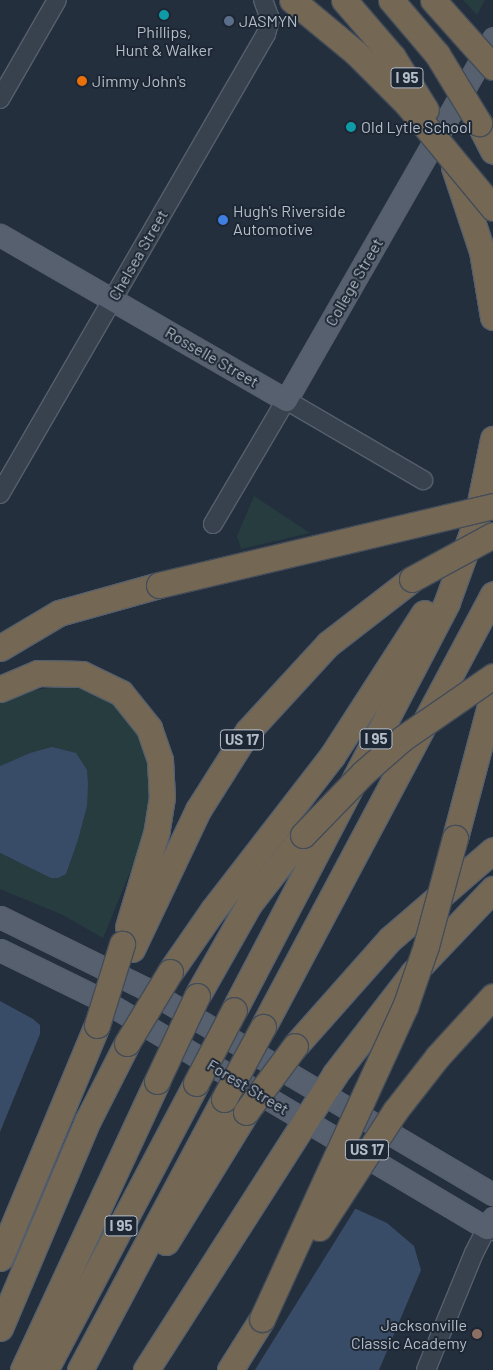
<!DOCTYPE html>
<style>
body{margin:0}
#map{position:relative;width:493px;height:1370px;overflow:hidden;background:#242f3e;font-family:Barlow,sans-serif}
div>[style]{position:absolute}
.green>*{inset:0;background:#263c3f}
.water>*{inset:0;background:#394c67}
.pier>*{inset:0;background:#242f3e}
.roads{filter:drop-shadow(1px 0 #565f6c) drop-shadow(-1px 0 #565f6c) drop-shadow(0 1px #565f6c) drop-shadow(0 -1px #565f6c)}
.minor>*{height:18px;margin:-9px;padding:0 9px;transform-origin:9px;border-radius:9px;background:#38414e}
.major>*{height:21px;margin:-10.5px;padding:0 10.5px;transform-origin:10.5px;border-radius:10.5px;background:#56606e}
.highway>*{height:25px;margin:-12.5px;padding:0 12.5px;transform-origin:12.5px;border-radius:12.5px;background:#746855}
.bridges{filter:drop-shadow(1px 0 #434c59) drop-shadow(-1px 0 #434c59) drop-shadow(0 1px #434c59) drop-shadow(0 -1px #434c59)}
.highway-bridge>*{height:25px;margin:-12.5px;padding:0 12.5px;transform-origin:12.5px;border-radius:12.5px;background:#746855}
.dots>*{width:14px;height:14px;translate:-50% -50%;box-sizing:border-box;border:2px solid #1d2633;border-radius:50%}
span{translate:-50% -50%;white-space:nowrap;text-align:center;line-height:1.15;-webkit-text-stroke:4px #1d2633;paint-order:stroke}
.shield-label span{padding:1px 4px;background:#1d2633;border:1px solid;border-radius:4px;-webkit-text-stroke-width:0}
.shield-label{font-size:15px;color:#b4bcc9;font-weight:700}
.poi-label{font-size:16px;color:#b4bcc9}
.left{translate:0 -50%;text-align:left}
.right{translate:-100% -50%;text-align:right}
.street-label{font-size:16px;color:#b4bcc9}
</style>
<div id="map">
<div class="green">
<i style="clip-path:polygon(463px 0,485px 0,477px 15px)"></i>
<i style="clip-path:polygon(254px 496px,310px 533px,241px 549px,237px 536px)"></i>
<i style="clip-path:polygon(63px 685px,93px 692px,116px 706px,137px 732px,151px 768px,151px 802px,142px 843px,103px 938px,63px 915px,0 889px,0 853px,13px 860px,66px 874px,78px 840px,87px 806px,87px 770px,30px 753px,0 766px,0 697px)"></i>
</div>
<div class="water">
<i style="clip-path:polygon(52px 747px,76px 753px,87px 770px,88px 785px,87px 806px,78px 840px,66px 874px,58px 878px,51px 878px,0 853px,0 766px,30px 753px)"></i>
<i style="clip-path:polygon(0 1001px,33px 1019px,40px 1025px,40px 1034px,0 1132px)"></i>
<i style="clip-path:polygon(354px 1208px,387px 1223px,414px 1246px,421px 1270px,379px 1370px,228px 1370px)"></i>
</div>
<div class="pier">
<i style="clip-path:polygon(340px 1205px,357px 1206px,255px 1370px,225px 1370px,316px 1220px)"></i>
</div>
<div class="roads">
<div class="minor">
<i style="left:0;top:99px;width:114px;rotate:-60.1deg"></i>
<i style="left:0;top:494px;width:531px;rotate:-59.96deg"></i>
<i style="left:266px;top:34px;width:16px;rotate:-75deg"></i>
<i style="left:270px;top:19px;width:20px;rotate:-110deg"></i>
<i style="left:213px;top:524px;width:144px;rotate:-59.5deg"></i>
<i style="left:286px;top:400px;width:159px;rotate:30.3deg"></i>
<i style="left:426px;top:1370px;width:126px;rotate:-67.7deg"></i>
<i style="left:474px;top:1253px;width:28px;rotate:-63deg"></i>
<i style="left:487px;top:1228px;width:7px;rotate:27deg"></i>
</div>
<div class="major">
<i style="left:0;top:235px;width:330px;rotate:30deg"></i>
<i style="left:286px;top:400px;width:417px;rotate:-60.2deg"></i>
<i style="left:0;top:917px;width:161px;rotate:26.2deg"></i>
<i style="left:144px;top:988px;width:405px;rotate:30.6deg"></i>
<i style="left:0;top:950px;width:116px;rotate:26.1deg"></i>
<i style="left:104px;top:1001px;width:445px;rotate:30.7deg"></i>
<i style="left:487px;top:1228px;width:12px;rotate:-59deg"></i>
</div>
<div class="highway">
<i style="left:479px;top:123px;width:31px;rotate:63deg"></i>
<i style="left:454px;top:167px;width:89px;rotate:71.6deg"></i>
<i style="left:482px;top:251px;width:67px;rotate:80.5deg"></i>
<i style="left:0;top:648px;width:69px;rotate:-30.7deg"></i>
<i style="left:59px;top:613px;width:104px;rotate:-15.6deg"></i>
<i style="left:0;top:689px;width:41px;rotate:-22.8deg"></i>
<i style="left:38px;top:673px;width:44px;rotate:1.3deg"></i>
<i style="left:82px;top:674px;width:43px;rotate:26deg"></i>
<i style="left:121px;top:693px;width:45px;rotate:51.3deg"></i>
<i style="left:149px;top:728px;width:34px;rotate:71deg"></i>
<i style="left:160px;top:760px;width:37px;rotate:87deg"></i>
<i style="left:162px;top:797px;width:33px;rotate:99deg"></i>
<i style="left:157px;top:830px;width:101px;rotate:106.6deg"></i>
<i style="left:455px;top:838px;width:149px;rotate:-75.2deg"></i>
<i style="left:132px;top:949px;width:154px;rotate:-64.6deg"></i>
<i style="left:198px;top:810px;width:93px;rotate:-57.7deg"></i>
<i style="left:248px;top:731px;width:118px;rotate:-47.4deg"></i>
<i style="left:328px;top:644px;width:106px;rotate:-37.7deg"></i>
<i style="left:170px;top:972px;width:75px;rotate:-55.3deg"></i>
<i style="left:213px;top:910px;width:195px;rotate:-52.3deg"></i>
<i style="left:332px;top:756px;width:170px;rotate:-57.2deg"></i>
<i style="left:197px;top:996px;width:106px;rotate:-60.5deg"></i>
<i style="left:249px;top:904px;width:88px;rotate:-52deg"></i>
<i style="left:234px;top:1010px;width:460px;rotate:-62.4deg"></i>
<i style="left:447px;top:602px;width:85px;rotate:-70.1deg"></i>
<i style="left:476px;top:522px;width:85px;rotate:-78.4deg"></i>
<i style="left:263px;top:1027px;width:490px;rotate:-62deg"></i>
<i style="left:295px;top:1046px;width:143px;rotate:-48.4deg"></i>
<i style="left:390px;top:939px;width:136px;rotate:-40.8deg"></i>
<i style="left:166px;top:1242px;width:153px;rotate:-58.4deg"></i>
<i style="left:0;top:1258px;width:252px;rotate:-67.4deg"></i>
<i style="left:0;top:1328px;width:226px;rotate:-67.1deg"></i>
<i style="left:88px;top:1120px;width:86px;rotate:-63.1deg"></i>
<i style="left:23px;top:1370px;width:319px;rotate:-65.1deg"></i>
<i style="left:45px;top:1370px;width:324px;rotate:-62.2deg"></i>
<i style="left:80px;top:1370px;width:307px;rotate:-62deg"></i>
<i style="left:146px;top:1370px;width:351px;rotate:-57.4deg"></i>
<i style="left:335px;top:1074px;width:128px;rotate:-52.3deg"></i>
<i style="left:413px;top:973px;width:116px;rotate:-46.4deg"></i>
<i style="left:230px;top:1370px;width:60px;rotate:-57.9deg"></i>
</div>
</div>
<div class="bridges">
<div class="highway-bridge">
<i style="left:292px;top:0;width:83px;rotate:39.6deg"></i>
<i style="left:356px;top:53px;width:72px;rotate:45deg"></i>
<i style="left:407px;top:104px;width:135px;rotate:50.4deg"></i>
<i style="left:344px;top:0;width:75px;rotate:49.3deg"></i>
<i style="left:393px;top:57px;width:62px;rotate:58.1deg"></i>
<i style="left:391px;top:0;width:71px;rotate:49.6deg"></i>
<i style="left:437px;top:54px;width:81px;rotate:58.7deg"></i>
<i style="left:433px;top:0;width:90px;rotate:48.2deg"></i>
<i style="left:412px;top:579px;width:92px;rotate:-28.5deg"></i>
<i style="left:159px;top:585px;width:343px;rotate:-13.3deg"></i>
<i style="left:303px;top:835px;width:86px;rotate:-45.9deg"></i>
<i style="left:363px;top:773px;width:53px;rotate:-41.2deg"></i>
<i style="left:403px;top:738px;width:109px;rotate:-34.6deg"></i>
<i style="left:97px;top:1025px;width:85px;rotate:-72.8deg"></i>
<i style="left:127px;top:1043px;width:83px;rotate:-58.8deg"></i>
<i style="left:157px;top:1081px;width:94px;rotate:-64.8deg"></i>
<i style="left:196px;top:1083px;width:82px;rotate:-62.5deg"></i>
<i style="left:224px;top:1099px;width:82px;rotate:-61.6deg"></i>
<i style="left:246px;top:1112px;width:82px;rotate:-53.4deg"></i>
<i style="left:319px;top:1228px;width:140px;rotate:-57deg"></i>
<i style="left:395px;top:1111px;width:70px;rotate:-52deg"></i>
<i style="left:438px;top:1056px;width:81px;rotate:-47.5deg"></i>
<i style="left:262px;top:1319px;width:343px;rotate:-65.4deg"></i>
<i style="left:405px;top:1007px;width:65px;rotate:-71deg"></i>
<i style="left:426px;top:946px;width:112px;rotate:-75deg"></i>
</div>
</div>
<div class="dots">
<i style="left:164px;top:15px;background:#0f9aa8"></i>
<i style="left:229px;top:21px;background:#5c6f8a"></i>
<i style="left:82px;top:81px;background:#e8710a"></i>
<i style="left:351px;top:127px;background:#0f9aa8"></i>
<i style="left:223px;top:220px;background:#3f7fe0"></i>
<i style="left:477px;top:1334px;background:#8d6e63"></i>
</div>
<div class="shield-label">
<span style="left:407px;top:78px">I 95</span>
<span style="left:376px;top:739px">I 95</span>
<span style="left:242px;top:740px">US 17</span>
<span style="left:367px;top:1150px">US 17</span>
<span style="left:121px;top:1226px">I 95</span>
</div>
<div class="poi-label">
<span class="left" style="left:239px;top:21px">JASMYN</span>
<span style="left:164px;top:41px">Phillips,<br>Hunt &amp; Walker</span>
<span class="left" style="left:92px;top:81px">Jimmy John's</span>
<span class="left" style="left:361px;top:127px">Old Lytle School</span>
<span class="left" style="left:233px;top:220px">Hugh's Riverside<br>Automotive</span>
<span class="right" style="left:467px;top:1334px">Jacksonville<br>Classic Academy</span>
</div>
<div class="street-label">
<span style="left:138px;top:255px;rotate:-60deg">Chelsea Street</span>
<span style="left:354px;top:282px;rotate:-60deg">College Street</span>
<span style="left:212px;top:357px;rotate:30deg">Rosselle Street</span>
<span style="left:248px;top:1087px;rotate:31deg">Forest Street</span>
</div>
</div>
